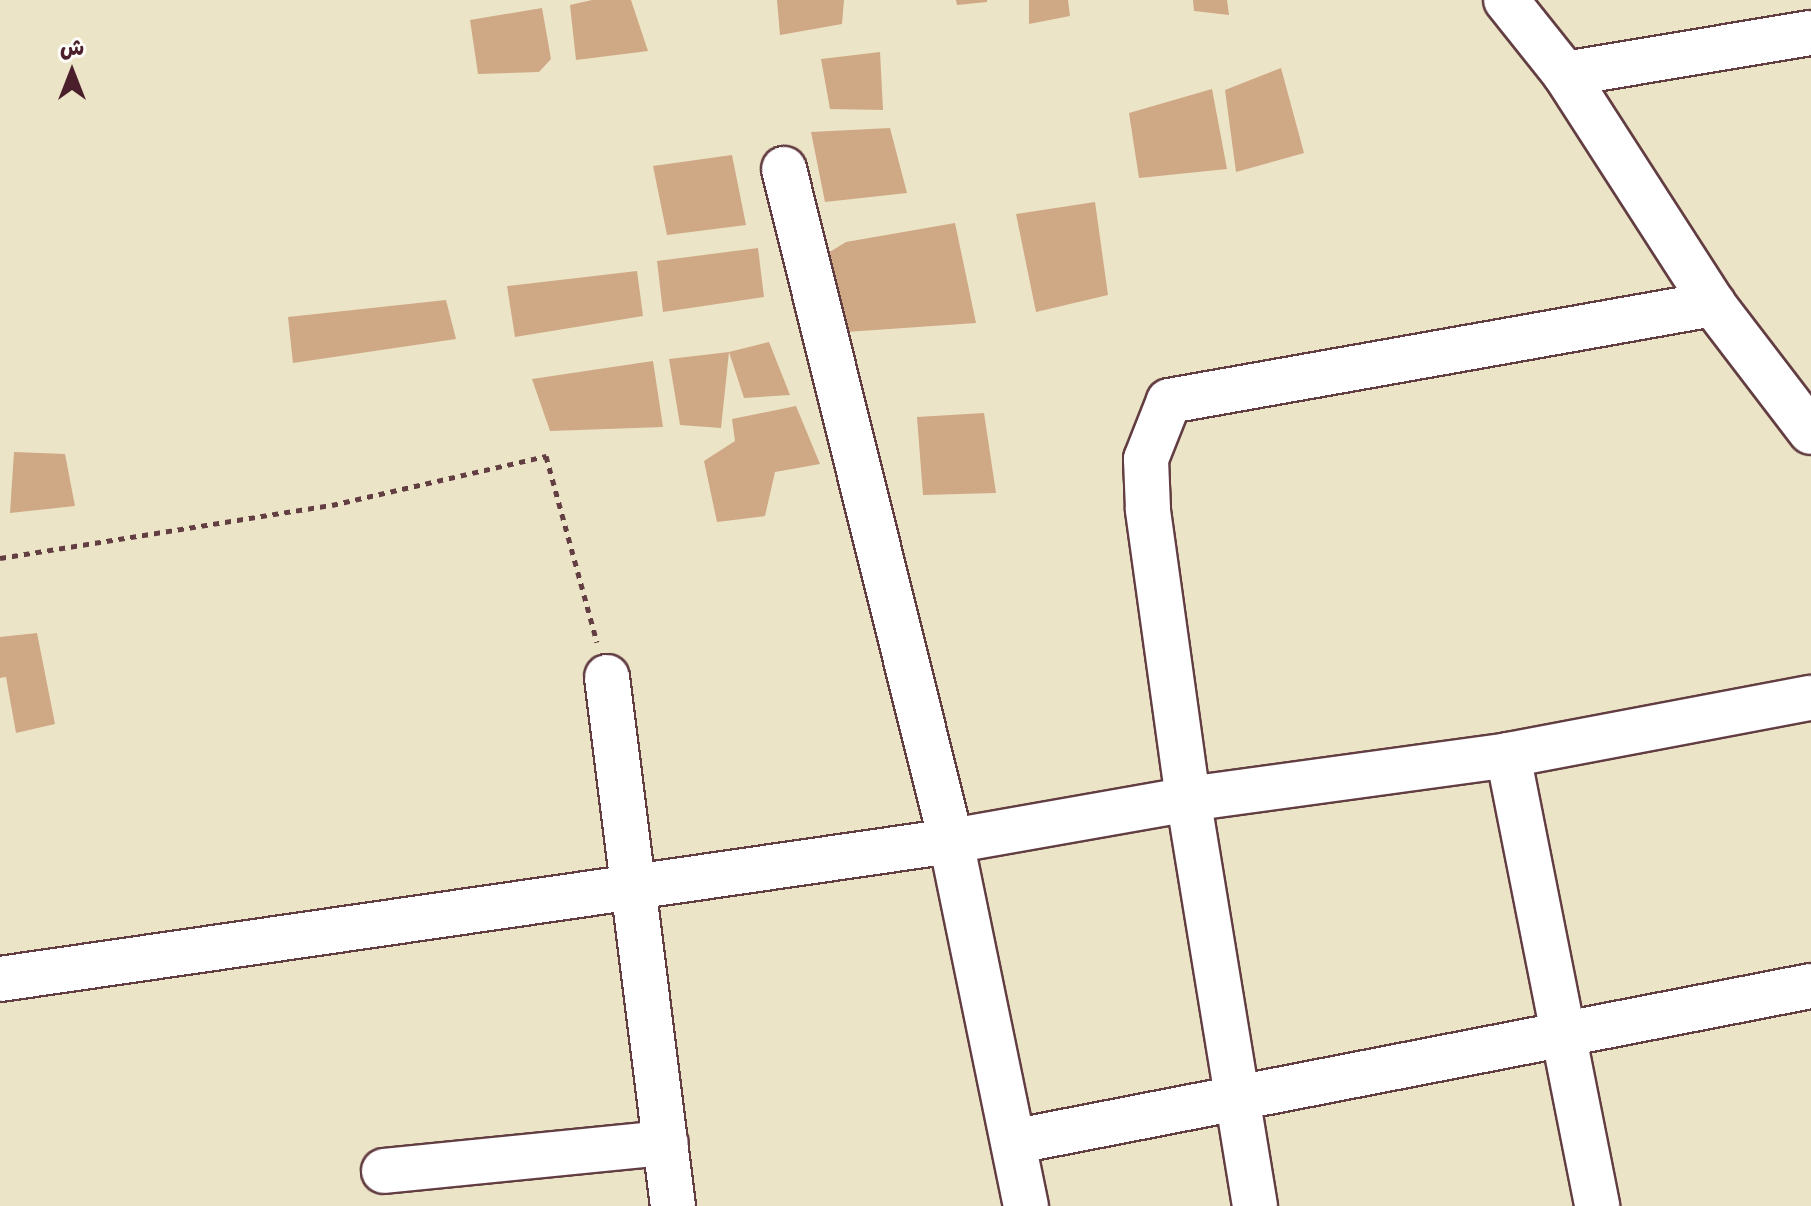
<!DOCTYPE html>
<meta charset="utf-8">
<style>
body{margin:0}
#map{position:relative;width:1811px;height:1206px;overflow:hidden;background:#ece4c6;font-family:Itim,"Playpen Sans Arabic",sans-serif}
div>[style]{position:absolute}
.building>*{inset:0;background:#cfa886}
.path>*{height:5px;margin-top:-2.5px;transform-origin:0;background:repeating-linear-gradient(90deg,#623d42 0 6px,transparent 0 12px)}
.roads{filter:drop-shadow(2px 0 #623d42) drop-shadow(-2px 0 #623d42) drop-shadow(0 2px #623d42) drop-shadow(0 -2px #623d42)}
.minor>*{height:44px;margin:-22px;padding:0 22px;transform-origin:22px;border-radius:22px;background:#fff}
span{translate:-50% -50%;white-space:nowrap;text-align:center;line-height:1.15;-webkit-text-stroke:7px #fdfcf7;paint-order:stroke}
.north{position:absolute;left:32px;top:32px;width:80px;height:80px;-webkit-text-stroke:6px #fdfcf7;paint-order:stroke;rotate:0deg;font-size:22px;font-weight:700;line-height:32px;text-align:center;color:#4a1f2b}
.north::after{content:'';display:block;margin:auto;width:28px;height:36px;background:#4a1f2b;clip-path:polygon(50% 0,100% 100%,50% 72%,0 100%)}
</style>
<div id="map">
<div class="building">
<i style="clip-path:polygon(592px 0,631px 0,648px 51px,576px 60px,570px 5px)"></i>
<i style="clip-path:polygon(777px 0,844px 0,842px 24px,780px 35px)"></i>
<i style="clip-path:polygon(956px 0,987px 0,987px 2px,957px 5px)"></i>
<i style="clip-path:polygon(1029px 0,1068px 0,1070px 16px,1029px 24px)"></i>
<i style="clip-path:polygon(1193px 0,1227px 0,1229px 15px,1194px 11px)"></i>
<i style="clip-path:polygon(542px 8px,551px 59px,539px 72px,478px 74px,470px 20px)"></i>
<i style="clip-path:polygon(880px 52px,883px 110px,830px 109px,821px 59px)"></i>
<i style="clip-path:polygon(1281px 68px,1304px 153px,1236px 172px,1225px 90px)"></i>
<i style="clip-path:polygon(1212px 89px,1227px 169px,1139px 178px,1129px 113px)"></i>
<i style="clip-path:polygon(890px 128px,907px 193px,825px 202px,811px 132px)"></i>
<i style="clip-path:polygon(732px 155px,746px 225px,667px 235px,653px 166px)"></i>
<i style="clip-path:polygon(1095px 202px,1108px 295px,1036px 312px,1016px 214px)"></i>
<i style="clip-path:polygon(955px 223px,976px 323px,846px 332px,828px 253px,846px 242px)"></i>
<i style="clip-path:polygon(758px 248px,764px 297px,663px 312px,657px 261px)"></i>
<i style="clip-path:polygon(637px 271px,643px 316px,515px 337px,507px 286px)"></i>
<i style="clip-path:polygon(446px 300px,456px 339px,293px 363px,288px 317px)"></i>
<i style="clip-path:polygon(769px 342px,790px 395px,744px 398px,729px 352px)"></i>
<i style="clip-path:polygon(729px 352px,721px 428px,680px 425px,669px 359px)"></i>
<i style="clip-path:polygon(653px 361px,663px 427px,550px 431px,532px 379px)"></i>
<i style="clip-path:polygon(796px 406px,820px 464px,775px 472px,765px 516px,717px 522px,704px 461px,735px 441px,732px 419px)"></i>
<i style="clip-path:polygon(984px 413px,996px 493px,923px 495px,917px 417px)"></i>
<i style="clip-path:polygon(14px 452px,65px 454px,75px 506px,10px 513px)"></i>
<i style="clip-path:polygon(37px 633px,55px 724px,16px 733px,6px 677px,0 678px,0 637px)"></i>
</div>
<div class="path">
<i style="left:0;top:558px;width:336px;rotate:-9.1deg"></i>
<i style="left:332px;top:505px;width:220px;rotate:-12.9deg"></i>
<i style="left:546px;top:456px;width:193px;rotate:74.7deg"></i>
</div>
<div class="roads">
<div class="minor">
<i style="left:1506px;top:0;width:95px;rotate:51.4deg"></i>
<i style="left:1565px;top:74px;width:274px;rotate:57.2deg"></i>
<i style="left:1713px;top:304px;width:161px;rotate:52.6deg"></i>
<i style="left:1565px;top:74px;width:249px;rotate:-9.5deg"></i>
<i style="left:784px;top:169px;width:692px;rotate:76.04deg"></i>
<i style="left:951px;top:841px;width:373px;rotate:78.4deg"></i>
<i style="left:607px;top:677px;width:533px;rotate:82.89deg"></i>
<i style="left:1508px;top:755px;width:460px;rotate:78.8deg"></i>
<i style="left:0;top:979px;width:961px;rotate:-8.26deg"></i>
<i style="left:951px;top:841px;width:241px;rotate:-10deg"></i>
<i style="left:1188px;top:799px;width:323px;rotate:-7.8deg"></i>
<i style="left:1508px;top:755px;width:308px;rotate:-10.7deg"></i>
<i style="left:1017px;top:1141px;width:809px;rotate:-11.05deg"></i>
<i style="left:384px;top:1171px;width:283px;rotate:-5.7deg"></i>
<i style="left:1255px;top:1206px;width:412px;rotate:-99.3deg"></i>
<i style="left:1188px;top:799px;width:293px;rotate:-97.9deg"></i>
<i style="left:1148px;top:509px;width:50px;rotate:-92.3deg"></i>
<i style="left:1146px;top:459px;width:62px;rotate:-68.4deg"></i>
<i style="left:1169px;top:401px;width:553px;rotate:-10.11deg"></i>
</div>
</div>
<div class="north">ش</div>
</div>
